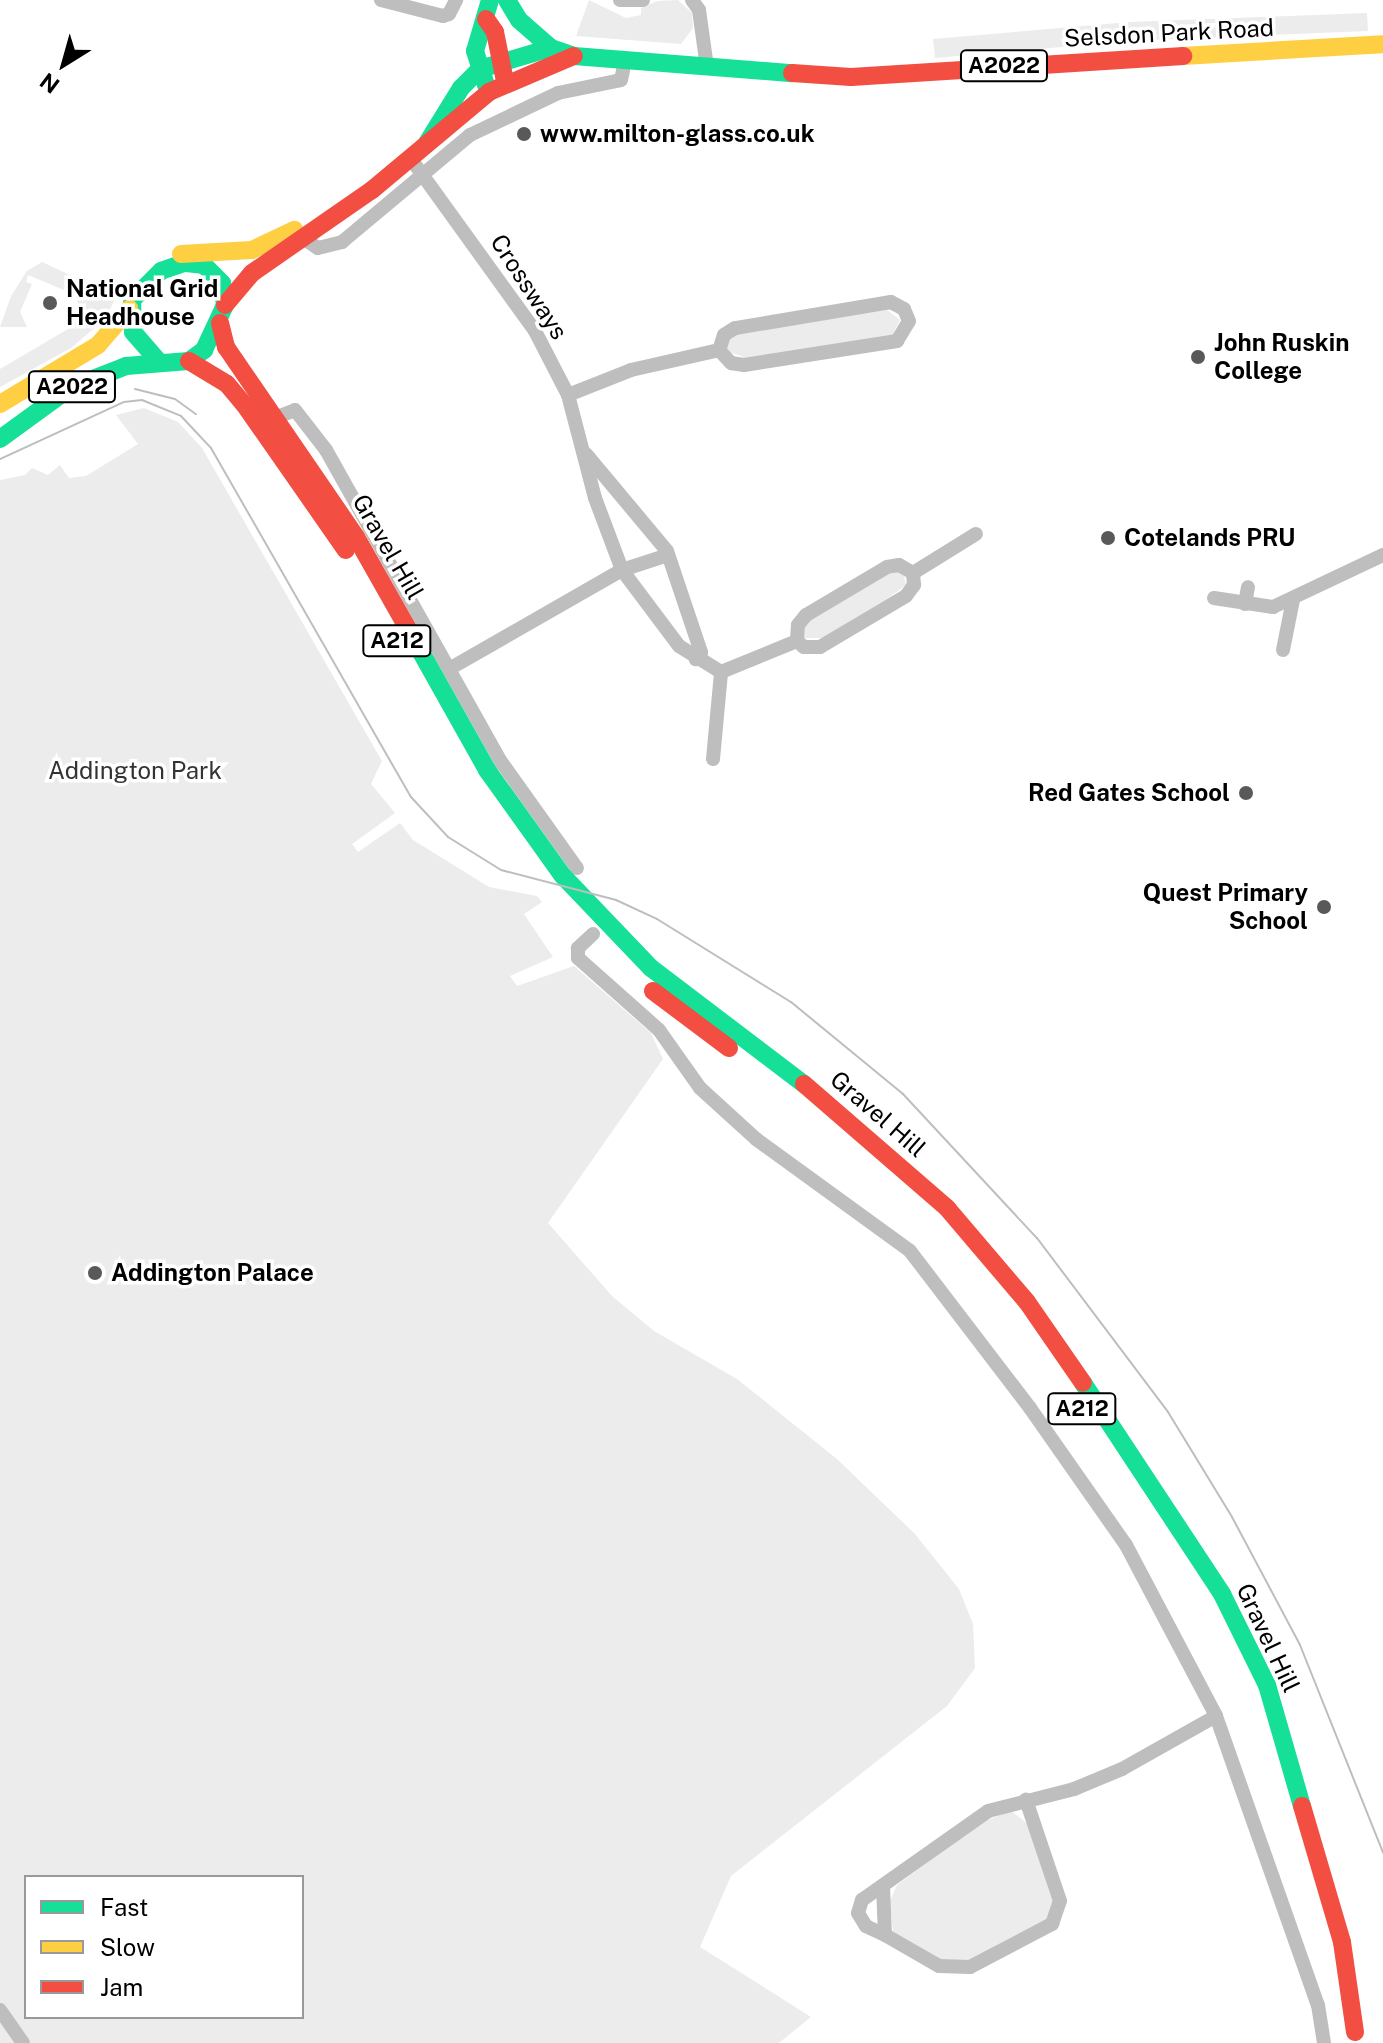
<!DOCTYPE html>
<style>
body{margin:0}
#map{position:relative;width:1383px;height:2043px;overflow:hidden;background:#fff;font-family:"Public Sans",sans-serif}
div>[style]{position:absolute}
.green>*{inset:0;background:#ececec}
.street>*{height:14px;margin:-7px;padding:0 7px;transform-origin:7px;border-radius:7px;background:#bebebe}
.fast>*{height:18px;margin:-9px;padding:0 9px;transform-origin:9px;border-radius:9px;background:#16e098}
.slow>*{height:18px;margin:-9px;padding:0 9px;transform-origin:9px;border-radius:9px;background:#ffcf43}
.jam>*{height:18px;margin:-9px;padding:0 9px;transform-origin:9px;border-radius:9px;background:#f24e42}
.tram>*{height:2px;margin:-1px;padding:0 1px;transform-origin:1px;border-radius:1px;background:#bebebe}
.dots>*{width:22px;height:22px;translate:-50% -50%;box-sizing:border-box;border:4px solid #fff;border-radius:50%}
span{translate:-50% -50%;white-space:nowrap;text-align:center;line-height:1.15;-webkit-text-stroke:7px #fff;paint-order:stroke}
.shield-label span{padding:2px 6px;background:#fff;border:2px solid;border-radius:6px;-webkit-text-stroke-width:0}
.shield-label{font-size:22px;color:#000;font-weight:700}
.street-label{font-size:24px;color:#000}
.poi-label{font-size:24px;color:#000;font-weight:700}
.left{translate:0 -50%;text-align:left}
.right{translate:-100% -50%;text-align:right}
.park-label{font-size:24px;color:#333}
.legend{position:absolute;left:24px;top:1875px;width:280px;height:144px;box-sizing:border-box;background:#fff;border:2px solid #999;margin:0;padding:10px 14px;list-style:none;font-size:24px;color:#000}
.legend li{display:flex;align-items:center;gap:16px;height:40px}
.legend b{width:40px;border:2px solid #999}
.north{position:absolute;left:24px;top:24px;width:80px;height:80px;-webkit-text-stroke:6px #fff;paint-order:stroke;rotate:217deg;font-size:22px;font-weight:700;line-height:32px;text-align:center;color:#000}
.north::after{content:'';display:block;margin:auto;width:28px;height:36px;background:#000;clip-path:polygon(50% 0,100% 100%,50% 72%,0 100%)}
</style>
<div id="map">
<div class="green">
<i style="clip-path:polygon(589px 0,626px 18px,641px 15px,641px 8px,657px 1px,678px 0,692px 13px,693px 28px,681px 44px,576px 36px)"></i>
<i style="clip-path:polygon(1367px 13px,1368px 31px,1130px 41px,935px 58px,933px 39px,1130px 22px)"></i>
<i style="clip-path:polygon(42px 262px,83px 281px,111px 285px,117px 295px,105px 319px,71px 348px,0 387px,0 369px,68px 329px,80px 313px,76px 295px,28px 275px,26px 282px,32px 284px,20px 312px,27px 327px,0 327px,11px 296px,27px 271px)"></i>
<i style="clip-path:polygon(887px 310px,900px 320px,892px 336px,746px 358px,727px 351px,727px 341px,738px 333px)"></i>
<i style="clip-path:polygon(evenodd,144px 408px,178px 422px,202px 448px,382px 761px,371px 784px,395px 813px,352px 844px,358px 852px,400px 823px,413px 840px,489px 887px,537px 896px,542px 902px,524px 914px,553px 957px,510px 976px,517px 986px,574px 966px,651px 1033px,663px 1059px,548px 1223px,612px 1296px,654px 1331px,737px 1379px,837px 1459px,915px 1534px,959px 1589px,973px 1624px,975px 1668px,947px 1706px,731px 1876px,700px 1947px,811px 2017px,779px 2043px,0 2043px,0 480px,25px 475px,32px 468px,48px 475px,60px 465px,69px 478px,86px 476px,138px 444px,116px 415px,144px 408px,26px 1877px,302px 1877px,302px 2017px,26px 2017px,26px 1877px)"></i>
<i style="clip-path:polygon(903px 571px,906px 585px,887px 599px,822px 638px,802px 638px,801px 626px,882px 575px)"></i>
<i style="clip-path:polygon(1011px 1811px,1028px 1824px,1053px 1903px,1048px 1920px,968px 1961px,942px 1960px,893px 1932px,890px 1901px,897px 1885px,982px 1822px)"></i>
</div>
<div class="street">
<i style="left:381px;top:0;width:64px;rotate:14.5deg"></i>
<i style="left:443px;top:16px;width:6px;rotate:-18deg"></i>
<i style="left:449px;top:14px;width:16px;rotate:-63deg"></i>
<i style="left:620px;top:0;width:23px"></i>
<i style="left:692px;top:0;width:12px;rotate:55deg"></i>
<i style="left:699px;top:10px;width:58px;rotate:82deg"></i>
<i style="left:411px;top:159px;width:212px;rotate:54.2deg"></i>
<i style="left:535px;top:331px;width:72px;rotate:62.7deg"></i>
<i style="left:568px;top:395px;width:106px;rotate:75.3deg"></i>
<i style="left:595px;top:498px;width:77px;rotate:69.4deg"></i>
<i style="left:622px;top:570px;width:95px;rotate:53.1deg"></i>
<i style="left:679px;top:646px;width:49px;rotate:31.8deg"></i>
<i style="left:721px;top:672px;width:82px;rotate:-22.2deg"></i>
<i style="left:797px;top:641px;width:9px;rotate:41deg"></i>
<i style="left:804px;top:647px;width:16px"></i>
<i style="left:820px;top:647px;width:100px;rotate:-30.7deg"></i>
<i style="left:906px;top:596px;width:14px;rotate:-54deg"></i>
<i style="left:914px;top:585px;width:12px;rotate:-95deg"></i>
<i style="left:913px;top:573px;width:16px;rotate:-150deg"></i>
<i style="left:899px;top:565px;width:12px;rotate:171deg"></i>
<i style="left:887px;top:567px;width:94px;rotate:149.3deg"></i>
<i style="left:806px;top:615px;width:13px;rotate:129deg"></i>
<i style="left:798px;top:625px;width:16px;rotate:94deg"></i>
<i style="left:306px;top:240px;width:14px;rotate:34deg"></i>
<i style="left:318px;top:248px;width:25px;rotate:-14deg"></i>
<i style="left:342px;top:242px;width:167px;rotate:-39.9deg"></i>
<i style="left:470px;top:135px;width:98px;rotate:-25.5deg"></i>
<i style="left:558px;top:93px;width:64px;rotate:-11.7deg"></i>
<i style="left:621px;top:80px;width:19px;rotate:-78deg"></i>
<i style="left:568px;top:395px;width:68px;rotate:-21.6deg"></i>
<i style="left:631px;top:370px;width:90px;rotate:-12.8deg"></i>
<i style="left:719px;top:350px;width:18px;rotate:47deg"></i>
<i style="left:731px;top:363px;width:13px;rotate:9deg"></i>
<i style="left:744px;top:365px;width:155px;rotate:-8.9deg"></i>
<i style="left:897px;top:341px;width:23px;rotate:-59deg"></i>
<i style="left:909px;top:321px;width:13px;rotate:-113deg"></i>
<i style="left:904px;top:309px;width:15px;rotate:-152deg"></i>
<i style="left:891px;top:302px;width:158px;rotate:170.5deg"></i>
<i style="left:735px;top:328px;width:13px;rotate:148deg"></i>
<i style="left:724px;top:335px;width:16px;rotate:108deg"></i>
<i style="left:277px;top:417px;width:19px;rotate:-21deg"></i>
<i style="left:295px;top:410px;width:51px;rotate:52.2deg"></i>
<i style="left:326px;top:450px;width:359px;rotate:60.7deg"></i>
<i style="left:502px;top:763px;width:129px;rotate:54.5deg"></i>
<i style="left:586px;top:454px;width:126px;rotate:50.1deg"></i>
<i style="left:667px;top:551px;width:107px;rotate:71.4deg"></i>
<i style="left:701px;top:652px;width:9px;rotate:126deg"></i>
<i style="left:913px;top:573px;width:74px;rotate:-31.8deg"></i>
<i style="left:1214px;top:598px;width:60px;rotate:8.7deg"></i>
<i style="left:1273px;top:607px;width:122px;rotate:-25.3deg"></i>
<i style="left:1245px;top:604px;width:17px;rotate:-80deg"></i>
<i style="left:1283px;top:650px;width:51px;rotate:-78.7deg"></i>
<i style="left:449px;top:669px;width:199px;rotate:-29.8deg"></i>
<i style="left:622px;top:570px;width:48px;rotate:-18.1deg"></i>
<i style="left:713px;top:759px;width:87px;rotate:-84.7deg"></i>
<i style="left:593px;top:934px;width:21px;rotate:137deg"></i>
<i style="left:578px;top:948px;width:10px;rotate:90deg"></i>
<i style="left:578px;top:958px;width:108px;rotate:41.6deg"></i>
<i style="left:659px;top:1030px;width:71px;rotate:54.7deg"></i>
<i style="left:700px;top:1088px;width:76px;rotate:42.3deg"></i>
<i style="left:756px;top:1139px;width:190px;rotate:36deg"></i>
<i style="left:910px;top:1251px;width:198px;rotate:52.6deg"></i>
<i style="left:1030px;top:1408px;width:167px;rotate:55deg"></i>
<i style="left:1126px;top:1545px;width:193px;rotate:62.2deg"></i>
<i style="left:1216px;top:1716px;width:306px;rotate:70.6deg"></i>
<i style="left:1318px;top:2005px;width:38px;rotate:81deg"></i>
<i style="left:883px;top:1886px;width:49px;rotate:87.7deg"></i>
<i style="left:885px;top:1935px;width:62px;rotate:29.9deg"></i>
<i style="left:939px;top:1966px;width:31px;rotate:2deg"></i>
<i style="left:970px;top:1967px;width:93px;rotate:-27.7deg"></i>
<i style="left:1052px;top:1924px;width:24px;rotate:-71deg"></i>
<i style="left:1060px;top:1901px;width:107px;rotate:-108.6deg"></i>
<i style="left:885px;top:1935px;width:21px;rotate:-155deg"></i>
<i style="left:866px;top:1926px;width:15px;rotate:-122deg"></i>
<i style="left:858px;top:1913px;width:14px;rotate:-73deg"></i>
<i style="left:862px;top:1900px;width:154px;rotate:-35.2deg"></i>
<i style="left:988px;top:1811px;width:89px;rotate:-14.3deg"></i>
<i style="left:1074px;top:1789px;width:52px;rotate:-22.6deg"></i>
<i style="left:1122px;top:1769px;width:108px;rotate:-29.4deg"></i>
<i style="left:0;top:2010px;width:40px;rotate:55.1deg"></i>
</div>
<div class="fast">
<i style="left:507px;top:0;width:23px;rotate:59deg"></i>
<i style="left:519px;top:20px;width:43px;rotate:41.2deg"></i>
<i style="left:486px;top:85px;width:36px;rotate:-108deg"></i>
<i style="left:475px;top:51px;width:53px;rotate:-73.6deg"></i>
<i style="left:427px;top:143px;width:65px;rotate:-58.3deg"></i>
<i style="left:461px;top:88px;width:27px;rotate:-45deg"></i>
<i style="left:480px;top:69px;width:74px;rotate:-16.5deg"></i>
<i style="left:551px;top:48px;width:24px;rotate:19deg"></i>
<i style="left:574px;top:56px;width:219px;rotate:4.5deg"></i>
<i style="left:0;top:439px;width:87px;rotate:-36.1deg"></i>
<i style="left:70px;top:388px;width:60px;rotate:-21.4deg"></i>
<i style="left:126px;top:366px;width:63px;rotate:-4.5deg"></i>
<i style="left:189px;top:361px;width:19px;rotate:-36deg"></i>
<i style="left:204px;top:350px;width:50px;rotate:-65deg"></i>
<i style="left:225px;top:305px;width:22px;rotate:-98deg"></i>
<i style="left:222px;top:283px;width:25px;rotate:-135deg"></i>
<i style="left:204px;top:265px;width:20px;rotate:-174deg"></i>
<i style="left:184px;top:263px;width:24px;rotate:161deg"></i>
<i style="left:161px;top:271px;width:41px;rotate:135deg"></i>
<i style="left:132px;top:300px;width:32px;rotate:88deg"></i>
<i style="left:133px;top:332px;width:37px;rotate:49deg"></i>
<i style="left:408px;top:629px;width:162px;rotate:60.7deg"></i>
<i style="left:487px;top:770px;width:130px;rotate:54.4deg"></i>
<i style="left:563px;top:876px;width:127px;rotate:46.3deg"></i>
<i style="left:651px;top:968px;width:192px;rotate:37.2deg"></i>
<i style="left:1083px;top:1383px;width:253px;rotate:56.6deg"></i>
<i style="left:1222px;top:1594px;width:102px;rotate:63.7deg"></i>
<i style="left:1267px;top:1685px;width:126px;rotate:73.9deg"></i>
</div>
<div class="slow">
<i style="left:1183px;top:56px;width:200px;rotate:-3.4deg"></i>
<i style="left:181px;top:254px;width:71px;rotate:-3.2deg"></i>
<i style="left:252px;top:250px;width:47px;rotate:-25.5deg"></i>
<i style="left:0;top:404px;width:114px;rotate:-31deg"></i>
<i style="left:98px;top:345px;width:48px;rotate:-49.3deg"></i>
</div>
<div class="jam">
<i style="left:486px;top:19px;width:16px;rotate:55deg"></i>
<i style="left:495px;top:32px;width:50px;rotate:78.5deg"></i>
<i style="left:792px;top:73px;width:59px;rotate:3.9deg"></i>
<i style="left:851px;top:77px;width:333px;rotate:-3.6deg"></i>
<i style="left:225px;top:305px;width:42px;rotate:-49.8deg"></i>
<i style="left:252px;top:273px;width:146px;rotate:-34.7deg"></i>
<i style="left:372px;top:190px;width:153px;rotate:-39.9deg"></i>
<i style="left:489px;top:92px;width:92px;rotate:-23deg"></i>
<i style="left:220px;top:323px;width:25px;rotate:76deg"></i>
<i style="left:226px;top:347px;width:230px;rotate:55.6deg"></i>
<i style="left:356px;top:537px;width:106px;rotate:60.5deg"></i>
<i style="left:189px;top:361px;width:44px;rotate:31.2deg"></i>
<i style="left:227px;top:384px;width:26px;rotate:50deg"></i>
<i style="left:244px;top:404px;width:178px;rotate:55.1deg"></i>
<i style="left:653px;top:991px;width:95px;rotate:36.9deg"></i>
<i style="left:804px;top:1084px;width:189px;rotate:40.9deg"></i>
<i style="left:947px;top:1208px;width:123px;rotate:49.6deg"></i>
<i style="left:1027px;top:1302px;width:98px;rotate:55.3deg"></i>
<i style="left:1302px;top:1806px;width:142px;rotate:73.6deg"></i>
<i style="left:1342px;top:1942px;width:91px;rotate:81.8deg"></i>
</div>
<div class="tram">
<i style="left:135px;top:389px;width:41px;rotate:14deg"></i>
<i style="left:175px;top:399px;width:26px;rotate:36deg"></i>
<i style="left:0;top:459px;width:136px;rotate:-24.7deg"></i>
<i style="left:124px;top:402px;width:18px;rotate:-6deg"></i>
<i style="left:142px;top:400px;width:42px;rotate:22.3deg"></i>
<i style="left:181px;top:416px;width:44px;rotate:46.8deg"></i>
<i style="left:211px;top:448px;width:402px;rotate:60.2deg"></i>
<i style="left:411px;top:797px;width:54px;rotate:47.2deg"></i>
<i style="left:448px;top:837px;width:62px;rotate:31.9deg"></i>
<i style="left:501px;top:870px;width:119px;rotate:14.6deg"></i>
<i style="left:616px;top:900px;width:45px;rotate:24.9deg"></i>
<i style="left:657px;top:919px;width:158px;rotate:31.8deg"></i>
<i style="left:791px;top:1002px;width:145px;rotate:39.4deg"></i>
<i style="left:903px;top:1094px;width:197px;rotate:47.1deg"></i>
<i style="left:1037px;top:1238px;width:218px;rotate:53deg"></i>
<i style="left:1168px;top:1412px;width:123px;rotate:58.6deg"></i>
<i style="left:1232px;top:1517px;width:145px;rotate:62deg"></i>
<i style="left:1300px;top:1645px;width:224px;rotate:68.2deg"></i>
</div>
<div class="dots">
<i style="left:524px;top:134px;background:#595959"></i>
<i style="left:50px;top:303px;background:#595959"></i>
<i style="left:1198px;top:357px;background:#595959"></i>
<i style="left:1108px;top:538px;background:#595959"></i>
<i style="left:1246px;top:793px;background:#595959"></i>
<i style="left:1324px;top:907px;background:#595959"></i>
<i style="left:95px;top:1273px;background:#595959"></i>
</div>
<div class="shield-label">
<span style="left:1004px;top:66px">A2022</span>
<span style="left:72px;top:387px">A2022</span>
<span style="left:397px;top:641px">A212</span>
<span style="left:1082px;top:1409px">A212</span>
</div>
<div class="street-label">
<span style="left:1169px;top:33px;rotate:-3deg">Selsdon Park Road</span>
<span style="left:529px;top:287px;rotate:57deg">Crossways</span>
<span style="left:388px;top:547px;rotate:60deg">Gravel Hill</span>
<span style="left:878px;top:1114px;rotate:41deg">Gravel Hill</span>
<span style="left:1268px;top:1638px;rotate:65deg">Gravel Hill</span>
</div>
<div class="poi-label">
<span class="left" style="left:540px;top:134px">www.milton-glass.co.uk</span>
<span class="left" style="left:66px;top:303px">National Grid<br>Headhouse</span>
<span class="left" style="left:1214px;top:357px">John Ruskin<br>College</span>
<span class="left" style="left:1124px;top:538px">Cotelands PRU</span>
<span class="right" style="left:1230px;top:793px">Red Gates School</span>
<span class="right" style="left:1308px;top:907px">Quest Primary<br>School</span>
<span class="left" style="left:111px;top:1273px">Addington Palace</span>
</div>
<div class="park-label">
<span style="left:135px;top:771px">Addington Park</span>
</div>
<ul class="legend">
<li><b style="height:10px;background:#16e098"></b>Fast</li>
<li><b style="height:10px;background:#ffcf43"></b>Slow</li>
<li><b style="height:10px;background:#f24e42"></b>Jam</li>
</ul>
<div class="north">N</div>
</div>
